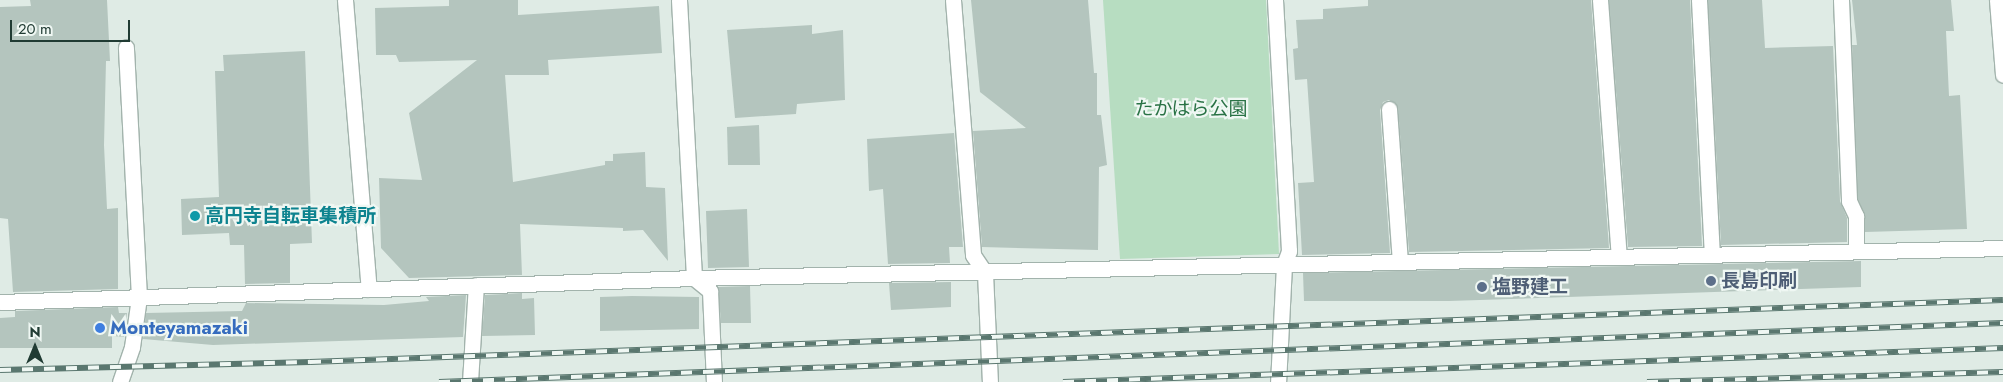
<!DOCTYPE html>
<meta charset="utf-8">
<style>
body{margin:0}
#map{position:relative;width:2003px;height:382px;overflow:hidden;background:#dfebe5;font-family:Jost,"Noto Sans JP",sans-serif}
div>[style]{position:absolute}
.green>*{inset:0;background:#b7ddc1}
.building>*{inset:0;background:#b4c5be}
.roads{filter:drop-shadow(1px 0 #a2b3ac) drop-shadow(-1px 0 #a2b3ac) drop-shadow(0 1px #a2b3ac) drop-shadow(0 -1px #a2b3ac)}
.service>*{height:15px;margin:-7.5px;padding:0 7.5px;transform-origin:7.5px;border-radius:7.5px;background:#fff}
.minor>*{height:15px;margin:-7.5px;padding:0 7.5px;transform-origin:7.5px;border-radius:7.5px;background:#fff}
.rail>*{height:5.5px;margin-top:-2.75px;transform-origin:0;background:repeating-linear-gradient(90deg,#eff7f3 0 11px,#5a776f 0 22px);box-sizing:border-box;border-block:1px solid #5a776f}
.dots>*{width:14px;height:14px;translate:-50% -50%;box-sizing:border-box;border:2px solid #eff7f3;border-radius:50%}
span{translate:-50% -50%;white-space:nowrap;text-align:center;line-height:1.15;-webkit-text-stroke:4.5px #eff7f3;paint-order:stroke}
.park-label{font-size:19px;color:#297245}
.culture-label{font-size:19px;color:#0d838f;font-weight:700}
.left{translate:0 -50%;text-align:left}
.service-label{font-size:19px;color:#4e5e75;font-weight:700}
.shop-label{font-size:19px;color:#366cbe;font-weight:700}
.north{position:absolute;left:10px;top:322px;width:50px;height:50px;-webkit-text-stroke:4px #eff7f3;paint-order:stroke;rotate:0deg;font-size:14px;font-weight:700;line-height:20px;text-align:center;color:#203b33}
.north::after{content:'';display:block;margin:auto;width:18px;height:22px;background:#203b33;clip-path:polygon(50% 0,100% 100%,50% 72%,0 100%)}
.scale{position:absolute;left:10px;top:20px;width:120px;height:22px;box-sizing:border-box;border:2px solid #203b33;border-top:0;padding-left:6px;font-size:15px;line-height:18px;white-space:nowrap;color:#203b33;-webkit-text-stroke:4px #eff7f3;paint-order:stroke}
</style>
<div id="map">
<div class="green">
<i style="clip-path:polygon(1103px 0,1266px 0,1279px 254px,1120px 259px)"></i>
</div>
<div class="building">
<i style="clip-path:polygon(30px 0,107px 0,110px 61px,106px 61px,104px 145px,107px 209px,118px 208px,118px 289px,13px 292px,8px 219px,0 218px,0 7px,31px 6px)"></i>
<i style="clip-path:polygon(449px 0,518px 0,518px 15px,659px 6px,662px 53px,548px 60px,549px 75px,505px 75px,513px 182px,605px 165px,605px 161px,613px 161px,613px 154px,645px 152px,646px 187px,665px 188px,668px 261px,643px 230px,623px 231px,623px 228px,520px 224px,522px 275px,409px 278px,381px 248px,379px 178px,422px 180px,409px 113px,477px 60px,399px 62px,396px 55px,376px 55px,375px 8px,449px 6px)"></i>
<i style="clip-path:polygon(971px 0,1088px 0,1094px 73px,1097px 73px,1097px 115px,1101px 115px,1107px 165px,1099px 167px,1098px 250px,982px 247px,973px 131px,1026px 128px,980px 92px)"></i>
<i style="clip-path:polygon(1368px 0,1591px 0,1609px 248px,1409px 252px,1398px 108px,1389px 100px,1383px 102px,1380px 110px,1390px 253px,1302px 255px,1298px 183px,1314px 182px,1307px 79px,1295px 80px,1293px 49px,1298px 48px,1296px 20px,1323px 19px,1323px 9px,1368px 6px)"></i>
<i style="clip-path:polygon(1609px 0,1690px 0,1702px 246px,1628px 247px)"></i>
<i style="clip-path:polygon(1708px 0,1762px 0,1765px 48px,1833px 46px,1840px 201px,1847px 218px,1847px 242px,1721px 245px)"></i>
<i style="clip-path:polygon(1852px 0,1951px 0,1954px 31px,1946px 31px,1949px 96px,1960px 95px,1967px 229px,1865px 232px,1865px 216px,1858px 199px,1852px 45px,1857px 45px)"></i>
<i style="clip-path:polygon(812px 25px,812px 34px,843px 30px,845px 100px,797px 104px,796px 114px,735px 118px,727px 30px)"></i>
<i style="clip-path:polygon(305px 51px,312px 243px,290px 244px,290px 283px,245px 284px,244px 245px,230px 245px,229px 233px,182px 235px,181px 199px,219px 197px,215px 71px,224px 71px,223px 55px)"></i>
<i style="clip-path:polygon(759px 125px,760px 165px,728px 165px,727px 127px)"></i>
<i style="clip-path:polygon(954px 133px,963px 247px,949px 247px,950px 263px,888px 264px,883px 189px,869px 191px,867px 139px)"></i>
<i style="clip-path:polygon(747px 209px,749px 267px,708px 268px,706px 211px)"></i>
<i style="clip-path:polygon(1861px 261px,1861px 287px,1449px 301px,1304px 301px,1303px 273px)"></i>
<i style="clip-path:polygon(951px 282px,951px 307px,891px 310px,889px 283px)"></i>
<i style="clip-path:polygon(750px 286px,751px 323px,721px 323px,718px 287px)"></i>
<i style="clip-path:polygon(522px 293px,522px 299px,534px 298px,535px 335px,482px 336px,485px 295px)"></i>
<i style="clip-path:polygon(466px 295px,463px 337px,213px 345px,143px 339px,146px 313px,242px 311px,246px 303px,384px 305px,429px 301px,426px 297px)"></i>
<i style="clip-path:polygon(632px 296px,699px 297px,699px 329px,600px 331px,600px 297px)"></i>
<i style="clip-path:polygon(118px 307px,119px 313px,127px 313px,124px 337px,112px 336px,112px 348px,0 348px,0 318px,15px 317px,15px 311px)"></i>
</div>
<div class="roads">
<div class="service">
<i style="left:1600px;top:0;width:257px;rotate:85.8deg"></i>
<i style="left:1699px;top:0;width:253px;rotate:87.1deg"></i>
<i style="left:1841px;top:0;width:201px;rotate:87.7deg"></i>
<i style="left:1849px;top:201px;width:17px;rotate:65deg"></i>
<i style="left:1856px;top:216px;width:35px;rotate:90deg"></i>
<i style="left:1389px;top:109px;width:152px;rotate:85.9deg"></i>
<i style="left:694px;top:278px;width:21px;rotate:39deg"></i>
<i style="left:710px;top:291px;width:91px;rotate:87.5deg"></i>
<i style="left:470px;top:382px;width:97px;rotate:-86.5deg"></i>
</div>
<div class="minor">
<i style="left:345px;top:0;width:290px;rotate:85.3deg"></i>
<i style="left:679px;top:0;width:278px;rotate:86.9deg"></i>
<i style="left:953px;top:0;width:256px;rotate:85.5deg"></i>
<i style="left:973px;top:255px;width:22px;rotate:56deg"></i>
<i style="left:985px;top:273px;width:109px;rotate:87.4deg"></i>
<i style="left:1275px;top:0;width:251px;rotate:86.8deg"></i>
<i style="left:1289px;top:251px;width:15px;rotate:110deg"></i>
<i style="left:1284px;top:265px;width:117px;rotate:92.9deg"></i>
<i style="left:1997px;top:0;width:75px;rotate:85.4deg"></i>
<i style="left:0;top:302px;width:694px;rotate:-1.98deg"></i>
<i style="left:694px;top:278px;width:1309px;rotate:-1.31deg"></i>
<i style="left:120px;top:382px;width:37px;rotate:-71deg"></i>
<i style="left:132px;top:347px;width:50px;rotate:-82deg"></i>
<i style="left:139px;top:297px;width:250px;rotate:-93deg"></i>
</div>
</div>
<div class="rail">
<i style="left:0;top:370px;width:310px;rotate:-1.5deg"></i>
<i style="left:310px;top:362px;width:1694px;rotate:-2.1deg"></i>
<i style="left:439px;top:382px;width:1565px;rotate:-2.16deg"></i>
<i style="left:1063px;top:382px;width:941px;rotate:-2.07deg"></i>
<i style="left:1647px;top:382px;width:356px;rotate:-1.6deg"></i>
</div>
<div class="dots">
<i style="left:195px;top:216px;background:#0f9aa8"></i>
<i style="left:1711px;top:281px;background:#5c6f8a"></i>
<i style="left:1482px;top:287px;background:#5c6f8a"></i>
<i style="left:100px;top:328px;background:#3f7fe0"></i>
</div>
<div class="park-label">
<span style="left:1191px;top:109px">たかはら公園</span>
</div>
<div class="culture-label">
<span class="left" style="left:205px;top:216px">高円寺自転車集積所</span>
</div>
<div class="service-label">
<span class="left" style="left:1721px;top:281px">長島印刷</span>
<span class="left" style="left:1492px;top:287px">塩野建工</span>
</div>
<div class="shop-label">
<span class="left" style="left:110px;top:328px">Monteyamazaki</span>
</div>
<div class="north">N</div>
<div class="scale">20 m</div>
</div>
